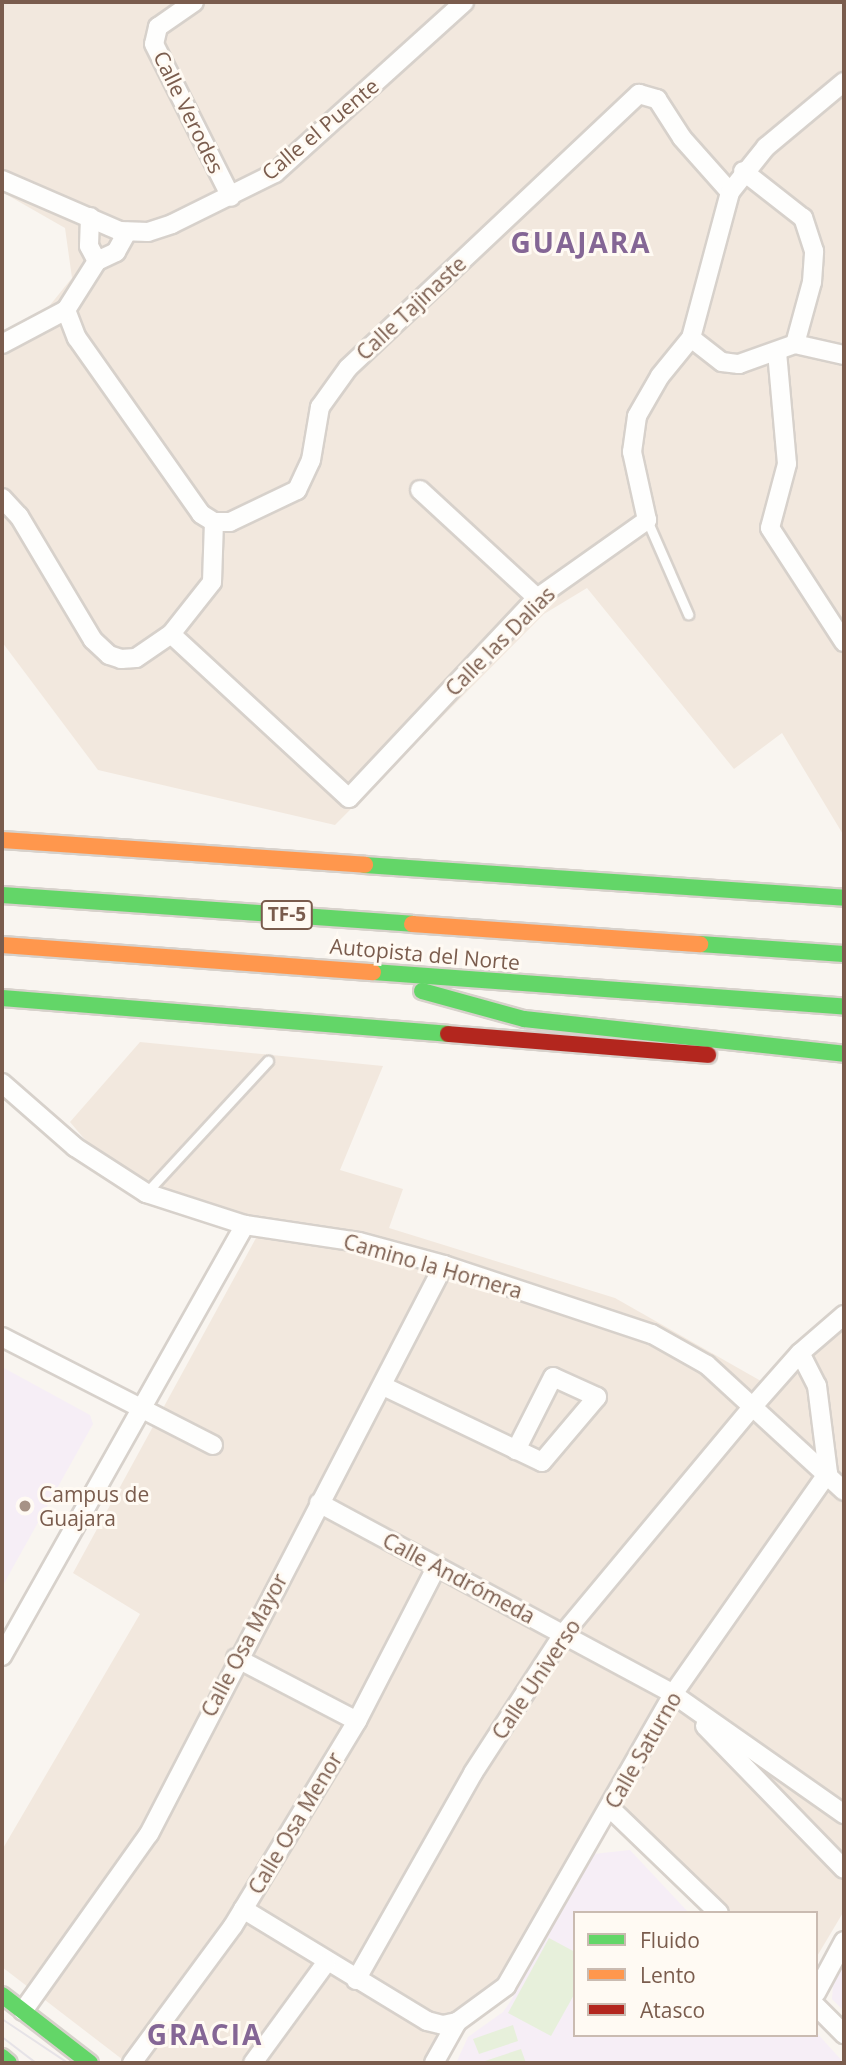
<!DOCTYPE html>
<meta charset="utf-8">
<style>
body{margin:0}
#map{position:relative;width:846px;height:2065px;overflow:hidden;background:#f9f5f0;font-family:"Open Sans",sans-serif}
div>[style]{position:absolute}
.residential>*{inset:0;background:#f2e8de}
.education>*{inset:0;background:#f6eef6}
.green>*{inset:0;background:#e7f0db}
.roads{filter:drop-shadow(2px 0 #d7d1cb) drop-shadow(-2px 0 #d7d1cb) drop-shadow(0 2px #d7d1cb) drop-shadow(0 -2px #d7d1cb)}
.lane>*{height:9px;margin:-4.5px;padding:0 4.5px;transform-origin:4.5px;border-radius:4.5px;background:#fefefd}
.street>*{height:18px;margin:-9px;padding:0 9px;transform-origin:9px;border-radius:9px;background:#fefefd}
.fast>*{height:16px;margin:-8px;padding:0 8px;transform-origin:8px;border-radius:8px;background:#63d668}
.slow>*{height:16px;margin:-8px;padding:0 8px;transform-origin:8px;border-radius:8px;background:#ff974d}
.jam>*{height:16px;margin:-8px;padding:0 8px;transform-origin:8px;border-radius:8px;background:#b3261e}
.tram>*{height:2px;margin:-1px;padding:0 1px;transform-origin:1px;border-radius:1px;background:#e6e3e7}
.dots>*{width:19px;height:19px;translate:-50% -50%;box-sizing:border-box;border:4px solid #fffaf3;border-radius:50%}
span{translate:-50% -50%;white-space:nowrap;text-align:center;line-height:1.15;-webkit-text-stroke:6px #fffaf3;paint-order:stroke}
.shield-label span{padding:2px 5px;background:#fffaf3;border:2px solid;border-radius:5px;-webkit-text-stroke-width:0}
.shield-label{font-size:19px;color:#7a5c4d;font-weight:700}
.street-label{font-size:21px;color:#7a5c4d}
.poi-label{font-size:21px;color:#7a5c4d}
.left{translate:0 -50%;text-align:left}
.district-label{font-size:28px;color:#846695;font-weight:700;letter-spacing:2px}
.frame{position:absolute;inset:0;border:4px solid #7a5c4d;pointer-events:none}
.legend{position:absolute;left:573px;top:1911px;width:245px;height:126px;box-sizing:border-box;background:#fffaf3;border:2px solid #cabbb1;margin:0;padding:9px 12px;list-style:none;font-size:21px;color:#7a5c4d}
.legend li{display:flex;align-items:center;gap:14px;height:35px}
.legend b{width:35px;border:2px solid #cabbb1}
</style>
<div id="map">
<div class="residential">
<i style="clip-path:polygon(2px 2px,844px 2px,844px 836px,782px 733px,734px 769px,587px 588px,544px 614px,335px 825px,98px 770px,2px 642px,2px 340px,46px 310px,72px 278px,65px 228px,2px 192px)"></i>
<i style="clip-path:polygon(140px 1042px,383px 1066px,340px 1170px,403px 1189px,389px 1228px,615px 1298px,768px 1385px,844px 1322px,844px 1911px,816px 1958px,816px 1913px,730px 1913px,619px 1806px,503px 1999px,443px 2043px,432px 2063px,127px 2063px,2px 1967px,2px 1850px,140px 1614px,73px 1573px,256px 1238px,149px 1197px,98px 1155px,70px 1122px)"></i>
</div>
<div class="education">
<i style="clip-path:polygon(2px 1367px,90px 1415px,93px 1424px,2px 1587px)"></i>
<i style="clip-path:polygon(630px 1850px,689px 1913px,575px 1913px,575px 2035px,816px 2032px,844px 2063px,456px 2063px,468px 2037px,503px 2012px,512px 1999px,593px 1854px)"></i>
<i style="clip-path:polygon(844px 1965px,844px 2011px,832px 1999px,833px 1986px)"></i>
</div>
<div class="green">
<i style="clip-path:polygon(549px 1938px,575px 1952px,575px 1993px,551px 2036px,508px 2013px)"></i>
<i style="clip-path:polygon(513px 2025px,518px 2041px,479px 2054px,473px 2039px)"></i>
<i style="clip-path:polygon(521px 2049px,526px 2063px,479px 2063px)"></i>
</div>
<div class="roads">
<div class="lane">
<i style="left:647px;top:520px;width:103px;rotate:66.4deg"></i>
<i style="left:146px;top:1193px;width:180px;rotate:-47.3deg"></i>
</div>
<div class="street">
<i style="left:194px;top:2px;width:44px;rotate:145.2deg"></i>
<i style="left:158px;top:27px;width:17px;rotate:103deg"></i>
<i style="left:154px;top:44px;width:171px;rotate:63.3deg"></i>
<i style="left:2px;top:180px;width:129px;rotate:23.4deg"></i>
<i style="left:120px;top:231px;width:28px;rotate:2deg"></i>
<i style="left:148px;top:232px;width:25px;rotate:-18deg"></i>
<i style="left:172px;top:224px;width:115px;rotate:-26.3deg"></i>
<i style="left:275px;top:173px;width:255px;rotate:-42.1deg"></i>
<i style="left:90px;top:217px;width:29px;rotate:92deg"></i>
<i style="left:89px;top:246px;width:17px;rotate:62deg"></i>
<i style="left:66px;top:310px;width:30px;rotate:69deg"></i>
<i style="left:77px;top:338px;width:215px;rotate:54.8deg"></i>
<i style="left:201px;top:514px;width:15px;rotate:32deg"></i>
<i style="left:214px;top:522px;width:16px"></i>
<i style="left:230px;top:522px;width:74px;rotate:-25.5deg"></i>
<i style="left:297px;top:490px;width:33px;rotate:-65deg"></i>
<i style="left:311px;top:460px;width:54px;rotate:-80.4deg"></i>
<i style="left:320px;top:407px;width:48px;rotate:-54.3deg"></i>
<i style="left:348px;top:368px;width:400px;rotate:-43.3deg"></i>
<i style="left:639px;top:94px;width:19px;rotate:16deg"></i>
<i style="left:657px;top:99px;width:46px;rotate:57.3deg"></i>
<i style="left:682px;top:138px;width:72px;rotate:48.4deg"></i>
<i style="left:691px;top:338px;width:39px;rotate:38deg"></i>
<i style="left:722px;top:362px;width:17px;rotate:7deg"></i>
<i style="left:739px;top:364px;width:59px;rotate:-19.7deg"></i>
<i style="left:795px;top:344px;width:64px;rotate:-74.7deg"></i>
<i style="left:812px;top:282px;width:31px;rotate:-86deg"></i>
<i style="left:814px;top:251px;width:35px;rotate:-108deg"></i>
<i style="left:803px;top:218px;width:76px;rotate:-141.9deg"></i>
<i style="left:2px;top:344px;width:72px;rotate:-28deg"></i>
<i style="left:66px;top:310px;width:58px;rotate:-57.7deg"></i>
<i style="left:97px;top:261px;width:21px;rotate:-25deg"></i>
<i style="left:116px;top:252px;width:23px;rotate:-61deg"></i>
<i style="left:795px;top:344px;width:50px;rotate:12.7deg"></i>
<i style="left:777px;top:352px;width:112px;rotate:84.9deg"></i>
<i style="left:787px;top:464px;width:66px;rotate:104.9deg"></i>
<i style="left:770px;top:528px;width:136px;rotate:57deg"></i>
<i style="left:420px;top:490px;width:159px;rotate:42.7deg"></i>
<i style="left:2px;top:498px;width:25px;rotate:47deg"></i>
<i style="left:19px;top:516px;width:144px;rotate:59.2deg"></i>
<i style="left:93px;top:640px;width:22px;rotate:43deg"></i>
<i style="left:109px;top:655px;width:13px;rotate:18deg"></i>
<i style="left:121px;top:659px;width:15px;rotate:-4deg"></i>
<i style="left:136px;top:658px;width:42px;rotate:-34.4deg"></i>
<i style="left:171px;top:634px;width:66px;rotate:-51.7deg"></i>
<i style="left:212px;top:582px;width:60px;rotate:-88.1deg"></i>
<i style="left:171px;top:634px;width:242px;rotate:42.7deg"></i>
<i style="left:349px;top:798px;width:274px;rotate:-46.8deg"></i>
<i style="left:537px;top:598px;width:135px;rotate:-35.3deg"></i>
<i style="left:647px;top:520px;width:70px;rotate:-102.4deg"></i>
<i style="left:632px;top:452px;width:36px;rotate:-82deg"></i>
<i style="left:637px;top:416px;width:46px;rotate:-60.1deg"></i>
<i style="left:660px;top:376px;width:49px;rotate:-50.8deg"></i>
<i style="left:691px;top:338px;width:151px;rotate:-75deg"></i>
<i style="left:730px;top:192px;width:58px;rotate:-51.3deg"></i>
<i style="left:766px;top:147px;width:102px;rotate:-39.8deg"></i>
<i style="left:2px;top:1083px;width:97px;rotate:41.2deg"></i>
<i style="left:75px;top:1147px;width:85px;rotate:32.9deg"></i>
<i style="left:146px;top:1193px;width:104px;rotate:17.9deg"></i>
<i style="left:245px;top:1225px;width:115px;rotate:8.5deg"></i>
<i style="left:359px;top:1242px;width:88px;rotate:15.1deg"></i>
<i style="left:444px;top:1265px;width:219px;rotate:18.4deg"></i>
<i style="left:652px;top:1334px;width:63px;rotate:29.4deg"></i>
<i style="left:707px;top:1365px;width:186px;rotate:42.6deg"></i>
<i style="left:2px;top:1337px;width:237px;rotate:27.1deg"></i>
<i style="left:383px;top:1386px;width:176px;rotate:25.5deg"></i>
<i style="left:542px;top:1462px;width:85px;rotate:-49.8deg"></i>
<i style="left:597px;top:1397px;width:48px;rotate:-155.6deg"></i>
<i style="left:553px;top:1377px;width:82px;rotate:116.9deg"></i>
<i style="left:319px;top:1503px;width:402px;rotate:28.3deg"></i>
<i style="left:673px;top:1694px;width:209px;rotate:35.1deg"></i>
<i style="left:2px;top:1656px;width:495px;rotate:-60.6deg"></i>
<i style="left:236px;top:1658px;width:136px;rotate:27.5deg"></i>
<i style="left:705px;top:1726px;width:199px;rotate:45.8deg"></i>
<i style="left:610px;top:1808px;width:151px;rotate:43.9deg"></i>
<i style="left:243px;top:1909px;width:215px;rotate:31.3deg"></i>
<i style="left:427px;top:2021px;width:16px;rotate:14deg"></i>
<i style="left:443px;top:2025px;width:14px;rotate:-12deg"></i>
<i style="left:457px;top:2022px;width:61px;rotate:-36.3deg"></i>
<i style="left:506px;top:1986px;width:336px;rotate:-60.2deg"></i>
<i style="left:673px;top:1694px;width:270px;rotate:-55deg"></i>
<i style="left:828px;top:1473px;width:88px;rotate:-97.2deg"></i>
<i style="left:817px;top:1386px;width:37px;rotate:-117deg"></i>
<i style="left:356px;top:1980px;width:238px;rotate:-60.5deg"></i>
<i style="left:473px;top:1773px;width:167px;rotate:-57deg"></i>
<i style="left:564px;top:1633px;width:297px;rotate:-50.2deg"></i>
<i style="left:754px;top:1405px;width:69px;rotate:-48.5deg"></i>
<i style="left:800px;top:1353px;width:58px;rotate:-40.8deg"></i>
<i style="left:816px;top:1993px;width:59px;rotate:-61.7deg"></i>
<i style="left:816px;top:2006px;width:40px;rotate:45deg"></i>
<i style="left:23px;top:2011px;width:217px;rotate:-54.6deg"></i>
<i style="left:149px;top:1834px;width:641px;rotate:-62.6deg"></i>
<i style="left:132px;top:2063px;width:170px;rotate:-53.6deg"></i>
<i style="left:233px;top:1926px;width:240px;rotate:-58.8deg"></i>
<i style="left:357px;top:1721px;width:172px;rotate:-62.7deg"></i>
<i style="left:253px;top:2063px;width:124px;rotate:-53.9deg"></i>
<i style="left:434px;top:2063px;width:47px;rotate:-60.7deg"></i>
</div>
<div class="fast">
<i style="left:365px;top:865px;width:480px;rotate:3.9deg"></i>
<i style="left:2px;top:895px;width:411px;rotate:4deg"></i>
<i style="left:700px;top:944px;width:144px;rotate:4deg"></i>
<i style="left:373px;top:972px;width:472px;rotate:4.2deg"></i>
<i style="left:422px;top:991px;width:106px;rotate:15.4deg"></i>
<i style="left:524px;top:1019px;width:322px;rotate:6.2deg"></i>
<i style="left:2px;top:998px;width:447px;rotate:4.6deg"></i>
<i style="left:2px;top:1995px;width:111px;rotate:37.7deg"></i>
<i style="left:2px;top:2057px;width:9px;rotate:41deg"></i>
</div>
<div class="slow">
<i style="left:2px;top:840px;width:364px;rotate:3.9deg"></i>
<i style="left:412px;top:924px;width:289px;rotate:4deg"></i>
<i style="left:2px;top:945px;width:372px;rotate:4.2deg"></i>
</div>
<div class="jam">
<i style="left:448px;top:1034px;width:261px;rotate:4.6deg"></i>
</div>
</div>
<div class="tram">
<i style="left:2px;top:2019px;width:79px;rotate:33.7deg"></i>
<i style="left:2px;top:2037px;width:43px;rotate:37.4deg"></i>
</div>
<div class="dots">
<i style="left:25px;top:1506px;background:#a69286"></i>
</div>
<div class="shield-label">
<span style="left:287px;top:915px">TF-5</span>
</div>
<div class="street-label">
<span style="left:189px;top:112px;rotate:64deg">Calle Verodes</span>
<span style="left:320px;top:129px;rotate:-40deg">Calle el Puente</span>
<span style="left:411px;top:308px;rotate:-43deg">Calle Tajinaste</span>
<span style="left:500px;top:641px;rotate:-45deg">Calle las Dalias</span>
<span style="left:425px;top:954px;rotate:5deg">Autopista del Norte</span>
<span style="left:433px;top:1266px;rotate:16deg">Camino la Hornera</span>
<span style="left:459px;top:1578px;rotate:28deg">Calle Andrómeda</span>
<span style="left:244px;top:1645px;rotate:-62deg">Calle Osa Mayor</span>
<span style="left:536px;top:1679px;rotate:-56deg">Calle Universo</span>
<span style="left:643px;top:1750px;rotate:-60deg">Calle Saturno</span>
<span style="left:295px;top:1823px;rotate:-59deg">Calle Osa Menor</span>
</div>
<div class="poi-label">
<span class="left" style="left:39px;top:1506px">Campus de<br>Guajara</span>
</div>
<div class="district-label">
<span style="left:581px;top:242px">GUAJARA</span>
<span style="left:205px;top:2034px">GRACIA</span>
</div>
<div class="frame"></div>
<ul class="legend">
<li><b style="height:9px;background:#63d668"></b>Fluido</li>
<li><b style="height:9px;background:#ff974d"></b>Lento</li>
<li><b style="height:9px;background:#b3261e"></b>Atasco</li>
</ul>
</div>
